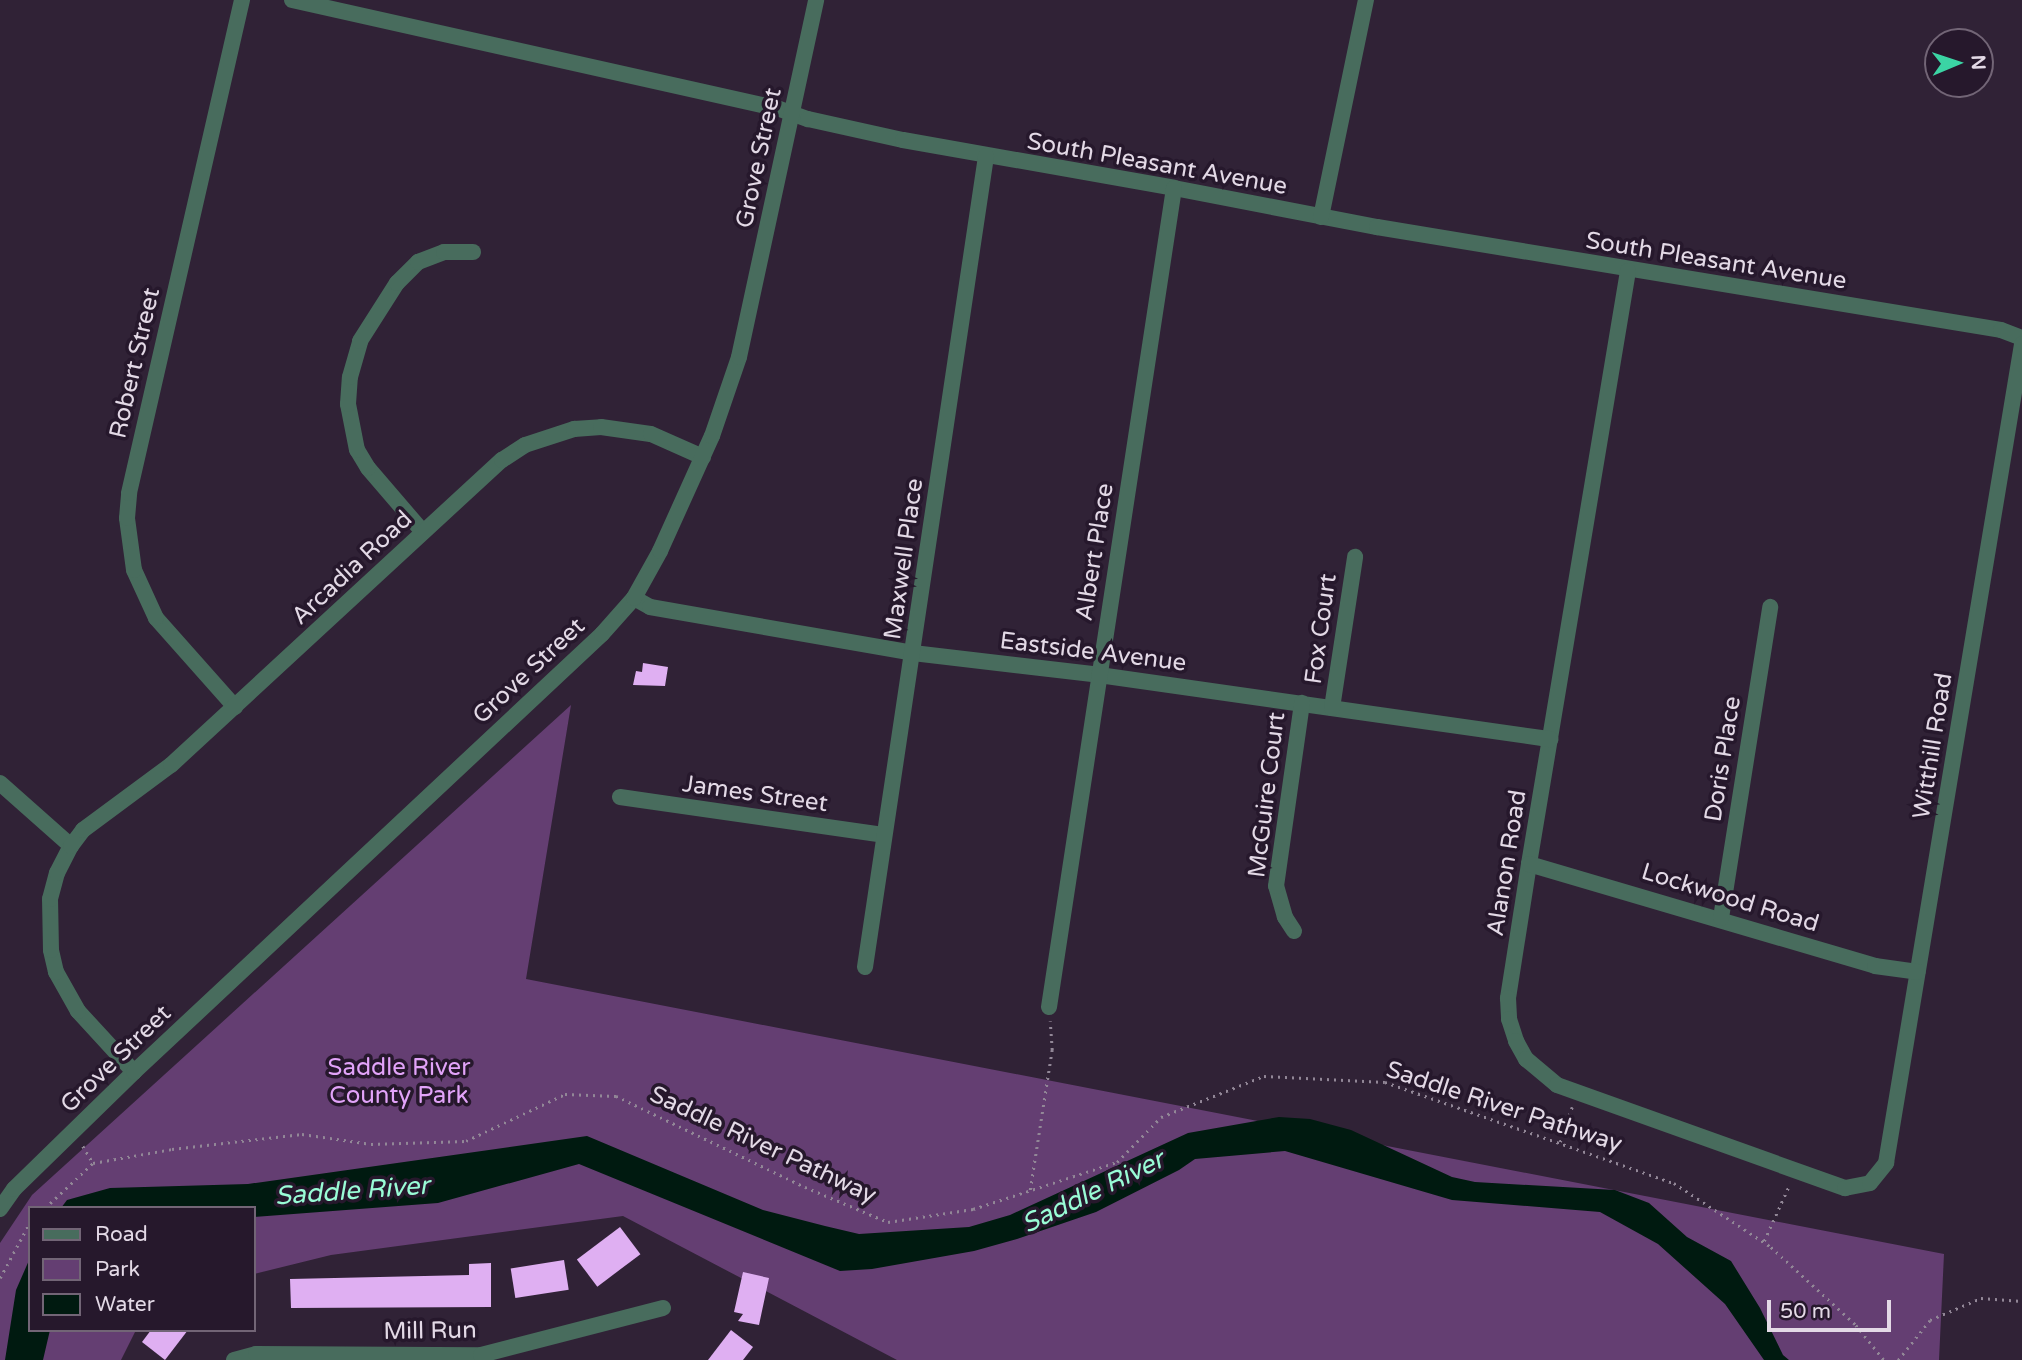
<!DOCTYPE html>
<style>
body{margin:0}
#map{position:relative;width:2022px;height:1360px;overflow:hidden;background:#302236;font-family:"Varela Round",sans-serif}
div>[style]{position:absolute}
.green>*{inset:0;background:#643e72}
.water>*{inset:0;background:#001a10}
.building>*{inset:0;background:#dfaff2;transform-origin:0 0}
.path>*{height:2.5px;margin-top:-1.25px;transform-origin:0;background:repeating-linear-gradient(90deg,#928797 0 2px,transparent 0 7px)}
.street>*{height:16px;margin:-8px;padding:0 8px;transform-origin:8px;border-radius:8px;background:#486c5d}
span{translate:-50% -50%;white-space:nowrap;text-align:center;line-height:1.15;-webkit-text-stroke:7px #26182c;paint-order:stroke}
.street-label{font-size:24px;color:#e3d9e6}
.park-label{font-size:24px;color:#e2a3f9}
.water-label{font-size:26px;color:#99fcd6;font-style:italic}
.legend{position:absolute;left:28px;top:1206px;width:228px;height:126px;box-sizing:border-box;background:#26182c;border:2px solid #726576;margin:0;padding:9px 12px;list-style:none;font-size:21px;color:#e3d9e6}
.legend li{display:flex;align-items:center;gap:14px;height:35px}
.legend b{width:35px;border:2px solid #726576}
.north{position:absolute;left:1924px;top:28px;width:70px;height:70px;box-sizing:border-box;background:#26182c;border:2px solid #726576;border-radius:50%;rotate:88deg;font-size:19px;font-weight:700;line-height:28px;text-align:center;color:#e3d9e6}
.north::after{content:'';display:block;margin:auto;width:24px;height:32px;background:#3bd4a4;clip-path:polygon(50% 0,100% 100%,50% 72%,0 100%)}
.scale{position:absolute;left:1767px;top:1300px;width:124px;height:32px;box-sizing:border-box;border:4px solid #e3d9e6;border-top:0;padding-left:9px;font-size:21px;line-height:24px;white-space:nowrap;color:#e3d9e6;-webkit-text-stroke:5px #26182c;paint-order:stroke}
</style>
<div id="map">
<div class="green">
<div style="clip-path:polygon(571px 705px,526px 979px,1944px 1254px,1939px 1360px,897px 1360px,623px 1216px,331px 1255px,254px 1274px,254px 1208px,30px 1208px,30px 1330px,136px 1330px,121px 1360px,0 1360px,0 1243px,32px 1195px)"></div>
</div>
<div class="water">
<div style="clip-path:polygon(1279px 1117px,1310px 1119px,1351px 1130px,1452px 1177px,1475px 1182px,1615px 1190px,1649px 1203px,1687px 1237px,1731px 1261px,1760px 1308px,1783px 1355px,1789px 1360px,1764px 1360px,1725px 1304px,1658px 1244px,1600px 1212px,1452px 1200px,1285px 1151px,1195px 1159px,1179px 1170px,1096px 1212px,1017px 1239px,974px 1251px,872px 1269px,840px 1271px,579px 1164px,438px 1203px,254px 1217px,254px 1208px,61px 1208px,67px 1200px,110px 1188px,248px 1184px,587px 1136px,763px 1210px,825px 1226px,859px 1234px,969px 1227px,1010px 1215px,1188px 1133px)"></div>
<div style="clip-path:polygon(30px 1258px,30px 1330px,50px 1330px,43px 1360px,5px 1360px,16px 1290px)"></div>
</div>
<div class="building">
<div style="clip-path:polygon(643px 663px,668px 667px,665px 686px,633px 685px,636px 671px,642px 672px)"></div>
<div style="left:620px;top:1227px;width:34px;height:54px;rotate:53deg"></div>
<div style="left:564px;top:1260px;width:30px;height:54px;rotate:81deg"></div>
<div style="clip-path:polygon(491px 1263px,491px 1307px,291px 1308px,290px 1279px,469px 1275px,469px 1264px)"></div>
<div style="clip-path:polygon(743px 1272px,769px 1278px,759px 1325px,738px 1321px,743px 1314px,734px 1312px)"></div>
<div style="clip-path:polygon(151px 1330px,188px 1330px,165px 1360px,142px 1342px)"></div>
<div style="clip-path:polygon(731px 1330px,753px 1347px,743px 1360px,708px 1360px)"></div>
</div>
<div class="path">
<div style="left:1560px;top:1142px;width:37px;rotate:-71deg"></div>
<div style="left:83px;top:1146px;width:17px;rotate:59deg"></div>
<div style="left:1030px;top:1190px;width:142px;rotate:-81.1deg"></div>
<div style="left:1052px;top:1050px;width:29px;rotate:-94deg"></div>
<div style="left:45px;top:1208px;width:66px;rotate:-43.2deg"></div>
<div style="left:93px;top:1163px;width:80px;rotate:-10deg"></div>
<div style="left:172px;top:1149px;width:131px;rotate:-6.6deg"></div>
<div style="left:302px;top:1134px;width:70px;rotate:8.2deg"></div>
<div style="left:371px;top:1144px;width:95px;rotate:-1.8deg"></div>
<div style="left:466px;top:1141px;width:110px;rotate:-25.4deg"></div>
<div style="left:565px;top:1094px;width:51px;rotate:2.2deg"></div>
<div style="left:616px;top:1096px;width:210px;rotate:25.7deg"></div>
<div style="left:805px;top:1187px;width:90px;rotate:22.9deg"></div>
<div style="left:888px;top:1222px;width:86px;rotate:-8.7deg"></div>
<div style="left:973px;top:1209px;width:151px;rotate:-18.1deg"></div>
<div style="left:1117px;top:1162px;width:63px;rotate:-45.6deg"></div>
<div style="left:1161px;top:1117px;width:111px;rotate:-21.7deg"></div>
<div style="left:1264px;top:1076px;width:121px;rotate:2.8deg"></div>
<div style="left:1385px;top:1082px;width:306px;rotate:19.3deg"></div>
<div style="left:1674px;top:1183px;width:116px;rotate:33.4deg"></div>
<div style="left:1771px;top:1247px;width:115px;rotate:42.5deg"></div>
<div style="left:1856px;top:1325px;width:45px;rotate:51.3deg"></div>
<div style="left:1764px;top:1241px;width:60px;rotate:-65.6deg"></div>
<div style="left:0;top:1278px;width:64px;rotate:-61.8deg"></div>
<div style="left:1898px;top:1360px;width:51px;rotate:-51.3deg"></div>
<div style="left:1930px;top:1320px;width:56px;rotate:-23.3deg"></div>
<div style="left:1981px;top:1298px;width:41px;rotate:4.2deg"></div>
</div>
<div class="street">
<div style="left:292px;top:0;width:497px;rotate:12.6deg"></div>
<div style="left:777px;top:108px;width:33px;rotate:20deg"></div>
<div style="left:808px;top:119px;width:97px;rotate:12.5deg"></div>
<div style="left:903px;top:140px;width:275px;rotate:10deg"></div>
<div style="left:1174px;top:188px;width:207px;rotate:10.9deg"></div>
<div style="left:1377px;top:227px;width:632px;rotate:9.37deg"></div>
<div style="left:2001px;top:330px;width:22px;rotate:21deg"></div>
<div style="left:1321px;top:217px;width:222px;rotate:-78.3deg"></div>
<div style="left:1628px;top:271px;width:601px;rotate:99.48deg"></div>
<div style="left:1529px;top:864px;width:136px;rotate:98.9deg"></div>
<div style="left:1508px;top:998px;width:21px;rotate:87deg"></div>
<div style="left:1509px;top:1019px;width:23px;rotate:72deg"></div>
<div style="left:1516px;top:1041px;width:21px;rotate:61deg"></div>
<div style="left:1526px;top:1059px;width:40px;rotate:40deg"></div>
<div style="left:1557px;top:1085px;width:306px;rotate:19.7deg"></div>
<div style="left:1845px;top:1188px;width:25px;rotate:-11deg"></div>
<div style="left:1870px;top:1183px;width:26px;rotate:-51deg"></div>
<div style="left:1886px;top:1163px;width:830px;rotate:-80.57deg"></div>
<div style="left:423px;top:532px;width:84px;rotate:-130.7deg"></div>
<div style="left:368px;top:468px;width:21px;rotate:-121deg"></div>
<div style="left:357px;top:450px;width:47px;rotate:-101.1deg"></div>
<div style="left:348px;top:404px;width:27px;rotate:-86deg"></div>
<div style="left:350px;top:377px;width:37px;rotate:-74deg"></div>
<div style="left:360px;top:341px;width:69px;rotate:-57.5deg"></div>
<div style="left:397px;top:283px;width:30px;rotate:-45deg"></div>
<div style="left:418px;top:262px;width:28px;rotate:-21deg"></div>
<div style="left:444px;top:252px;width:29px"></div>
<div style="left:634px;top:598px;width:18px;rotate:29deg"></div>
<div style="left:650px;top:607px;width:267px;rotate:9.9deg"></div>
<div style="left:913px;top:653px;width:187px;rotate:6.7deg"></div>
<div style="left:1099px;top:675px;width:456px;rotate:8.1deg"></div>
<div style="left:235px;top:707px;width:119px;rotate:-131.6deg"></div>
<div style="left:156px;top:618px;width:53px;rotate:-114.6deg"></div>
<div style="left:134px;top:570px;width:52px;rotate:-97.7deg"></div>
<div style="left:127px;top:518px;width:25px;rotate:-85deg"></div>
<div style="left:129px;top:493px;width:506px;rotate:-77.09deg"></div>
<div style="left:1332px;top:708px;width:153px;rotate:-81.3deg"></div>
<div style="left:0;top:783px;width:95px;rotate:41.6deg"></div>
<div style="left:620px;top:797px;width:266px;rotate:8.2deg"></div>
<div style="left:1529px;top:864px;width:361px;rotate:16.4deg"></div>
<div style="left:1875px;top:966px;width:43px;rotate:7.9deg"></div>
<div style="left:1721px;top:918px;width:315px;rotate:-81deg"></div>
<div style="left:1294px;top:931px;width:17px;rotate:-123deg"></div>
<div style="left:1285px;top:917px;width:32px;rotate:-106deg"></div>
<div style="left:1276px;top:886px;width:185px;rotate:-81.9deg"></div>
<div style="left:865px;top:967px;width:820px;rotate:-81.51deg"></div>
<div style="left:1049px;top:1007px;width:828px;rotate:-81.32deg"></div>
<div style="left:134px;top:1072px;width:83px;rotate:-132.6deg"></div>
<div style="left:78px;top:1011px;width:45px;rotate:-119.4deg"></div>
<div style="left:56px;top:972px;width:23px;rotate:-103deg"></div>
<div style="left:51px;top:950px;width:51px;rotate:-91.1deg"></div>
<div style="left:50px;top:899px;width:27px;rotate:-75deg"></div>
<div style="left:57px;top:873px;width:30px;rotate:-63deg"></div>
<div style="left:71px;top:846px;width:20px;rotate:-53deg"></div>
<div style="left:83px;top:830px;width:109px;rotate:-36.5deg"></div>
<div style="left:171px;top:765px;width:450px;rotate:-42.7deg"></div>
<div style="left:502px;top:460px;width:27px;rotate:-33deg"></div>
<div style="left:525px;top:445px;width:52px;rotate:-18.1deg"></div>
<div style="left:574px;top:429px;width:27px;rotate:-4deg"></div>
<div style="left:601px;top:427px;width:50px;rotate:8deg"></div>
<div style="left:651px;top:434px;width:57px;rotate:23.9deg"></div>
<div style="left:0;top:1209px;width:24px;rotate:-55deg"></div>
<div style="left:14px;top:1189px;width:168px;rotate:-44.3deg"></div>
<div style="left:134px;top:1072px;width:641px;rotate:-43.1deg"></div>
<div style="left:602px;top:634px;width:48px;rotate:-48.4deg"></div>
<div style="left:634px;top:598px;width:54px;rotate:-61deg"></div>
<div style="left:660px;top:551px;width:126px;rotate:-65.7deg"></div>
<div style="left:712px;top:436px;width:83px;rotate:-71.1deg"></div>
<div style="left:739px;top:357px;width:365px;rotate:-77.8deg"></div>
<div style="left:234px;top:1360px;width:23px;rotate:-15deg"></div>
<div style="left:256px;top:1354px;width:225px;rotate:0.3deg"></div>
<div style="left:481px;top:1355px;width:188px;rotate:-14.5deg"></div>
</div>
<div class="street-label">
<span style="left:759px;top:158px;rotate:-78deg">Grove Street</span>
<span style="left:1157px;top:164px;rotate:10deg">South Pleasant Avenue</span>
<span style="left:1716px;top:261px;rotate:9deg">South Pleasant Avenue</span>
<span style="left:135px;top:363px;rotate:-77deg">Robert Street</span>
<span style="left:1095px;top:552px;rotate:-81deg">Albert Place</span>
<span style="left:904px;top:559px;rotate:-82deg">Maxwell Place</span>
<span style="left:352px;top:568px;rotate:-43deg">Arcadia Road</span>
<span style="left:1321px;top:629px;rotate:-82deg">Fox Court</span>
<span style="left:1093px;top:652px;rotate:7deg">Eastside Avenue</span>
<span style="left:529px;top:671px;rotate:-43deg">Grove Street</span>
<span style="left:1933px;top:746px;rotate:-81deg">Witthill Road</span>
<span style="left:1723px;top:759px;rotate:-81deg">Doris Place</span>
<span style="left:755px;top:794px;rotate:8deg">James Street</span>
<span style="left:1267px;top:795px;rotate:-83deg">McGuire Court</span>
<span style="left:1507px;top:863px;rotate:-81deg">Alanon Road</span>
<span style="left:1730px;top:898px;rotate:17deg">Lockwood Road</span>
<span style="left:116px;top:1059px;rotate:-44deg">Grove Street</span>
<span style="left:1504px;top:1107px;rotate:18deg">Saddle River Pathway</span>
<span style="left:763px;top:1145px;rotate:25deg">Saddle River Pathway</span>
<span style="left:430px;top:1331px;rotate:-1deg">Mill Run</span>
</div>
<div class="park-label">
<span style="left:399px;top:1082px">Saddle River<br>County Park</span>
</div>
<div class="water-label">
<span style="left:352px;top:1191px;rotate:-4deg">Saddle River</span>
<span style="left:1093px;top:1192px;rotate:-26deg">Saddle River</span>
</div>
<ul class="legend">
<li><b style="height:9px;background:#486c5d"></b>Road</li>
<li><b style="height:19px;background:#643e72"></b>Park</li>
<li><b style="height:19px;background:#001a10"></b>Water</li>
</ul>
<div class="north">N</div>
<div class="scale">50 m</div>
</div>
